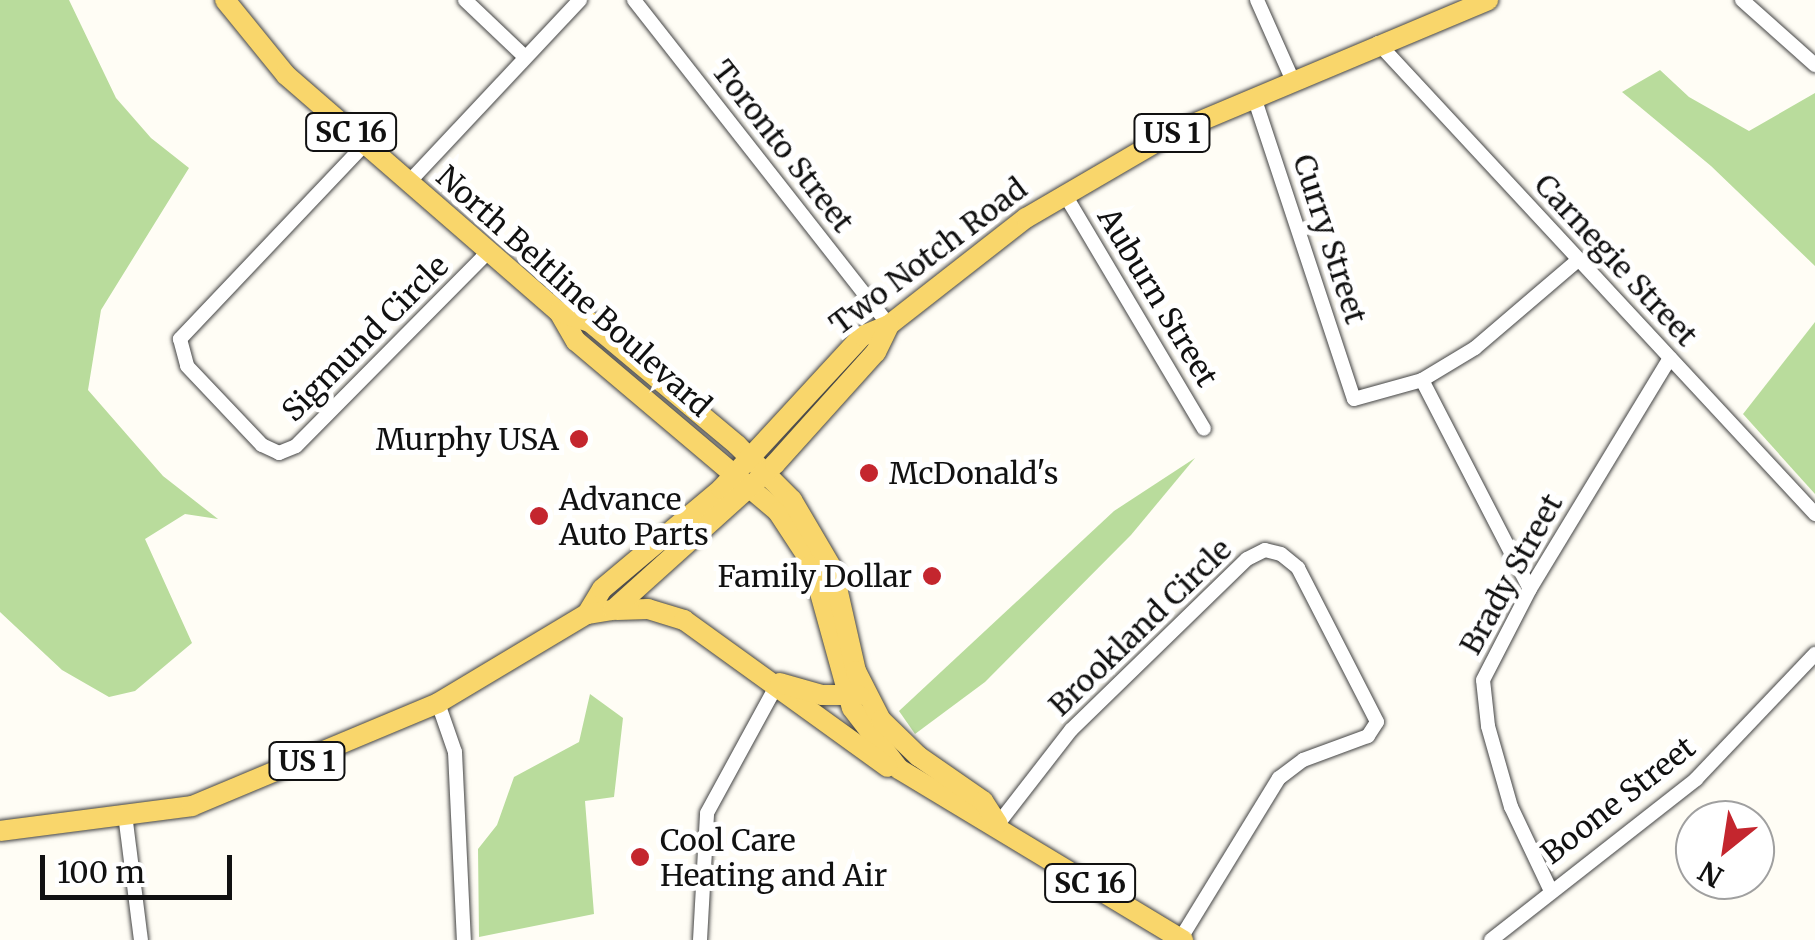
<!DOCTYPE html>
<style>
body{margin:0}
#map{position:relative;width:1815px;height:940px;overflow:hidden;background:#fffdf5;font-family:Merriweather,serif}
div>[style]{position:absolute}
.forest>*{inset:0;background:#b9dc9c}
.roads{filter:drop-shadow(0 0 2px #444) drop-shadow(0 0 2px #444)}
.street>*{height:14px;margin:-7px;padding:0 7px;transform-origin:7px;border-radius:7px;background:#fff}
.primary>*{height:20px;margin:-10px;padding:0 10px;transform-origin:10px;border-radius:10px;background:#f9d66b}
.dots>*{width:28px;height:28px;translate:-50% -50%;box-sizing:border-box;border:5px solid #fff;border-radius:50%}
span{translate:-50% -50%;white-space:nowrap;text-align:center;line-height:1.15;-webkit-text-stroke:10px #fff;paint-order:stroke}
.shield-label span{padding:2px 8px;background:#fff;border:2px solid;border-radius:8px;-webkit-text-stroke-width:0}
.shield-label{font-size:28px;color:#111;font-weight:700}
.street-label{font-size:30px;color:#111}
.poi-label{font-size:30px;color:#111}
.right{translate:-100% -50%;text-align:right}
.left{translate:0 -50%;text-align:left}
.north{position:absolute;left:1675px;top:800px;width:100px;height:100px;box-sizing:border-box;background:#fff;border:2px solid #a0a0a0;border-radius:50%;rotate:210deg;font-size:28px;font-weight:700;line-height:40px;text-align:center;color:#111}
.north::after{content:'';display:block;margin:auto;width:35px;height:45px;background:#c4262e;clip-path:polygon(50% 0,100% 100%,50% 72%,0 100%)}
.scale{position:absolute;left:40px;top:855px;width:192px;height:45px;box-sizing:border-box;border:5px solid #111;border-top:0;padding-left:12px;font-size:30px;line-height:35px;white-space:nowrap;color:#111;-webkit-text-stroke:8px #fff;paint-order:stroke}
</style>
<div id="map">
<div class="forest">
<div style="clip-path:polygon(0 0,69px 0,116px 98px,151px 138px,189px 168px,101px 310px,88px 390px,163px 476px,218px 519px,185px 514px,145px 539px,192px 643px,135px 691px,109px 697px,62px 670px,0 612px)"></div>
<div style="clip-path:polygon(1660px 70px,1689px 97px,1749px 131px,1815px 93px,1815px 266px,1711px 166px,1622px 92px)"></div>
<div style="clip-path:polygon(1815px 322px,1815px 494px,1743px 414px)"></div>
<div style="clip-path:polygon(1195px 458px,1131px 535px,985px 682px,915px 734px,899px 711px,1114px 511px)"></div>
<div style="clip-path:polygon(590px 694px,623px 718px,614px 797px,585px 801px,594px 914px,479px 937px,478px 849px,497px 825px,514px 777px,579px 742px)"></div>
</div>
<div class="roads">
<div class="street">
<div style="left:465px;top:0;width:81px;rotate:43.5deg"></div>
<div style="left:634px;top:0;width:413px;rotate:51.9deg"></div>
<div style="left:1257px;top:0;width:89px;rotate:66deg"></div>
<div style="left:1742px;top:0;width:98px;rotate:41.7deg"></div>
<div style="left:1378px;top:43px;width:643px;rotate:47.14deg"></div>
<div style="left:1254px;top:97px;width:318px;rotate:71.7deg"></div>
<div style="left:1354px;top:399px;width:71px;rotate:-15.6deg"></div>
<div style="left:1422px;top:380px;width:62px;rotate:-31.1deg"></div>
<div style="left:1475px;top:348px;width:134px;rotate:-40.5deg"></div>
<div style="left:365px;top:144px;width:269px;rotate:133.5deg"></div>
<div style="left:180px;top:339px;width:28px;rotate:75deg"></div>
<div style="left:187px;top:366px;width:109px;rotate:46.5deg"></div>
<div style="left:262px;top:445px;width:19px;rotate:25deg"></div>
<div style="left:279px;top:453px;width:18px;rotate:-22deg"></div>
<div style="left:296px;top:446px;width:276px;rotate:-45.3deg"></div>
<div style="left:409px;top:182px;width:250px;rotate:-46.8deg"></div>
<div style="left:1064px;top:193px;width:274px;rotate:59.3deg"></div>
<div style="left:1422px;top:380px;width:235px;rotate:62.7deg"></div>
<div style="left:438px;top:703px;width:52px;rotate:70.9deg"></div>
<div style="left:455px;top:752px;width:188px;rotate:87.3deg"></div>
<div style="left:125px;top:814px;width:127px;rotate:82.8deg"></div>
<div style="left:998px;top:824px;width:119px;rotate:-52.2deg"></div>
<div style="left:1071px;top:730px;width:245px;rotate:-44.2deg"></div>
<div style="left:1247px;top:559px;width:20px;rotate:-27deg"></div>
<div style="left:1265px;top:550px;width:16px;rotate:14deg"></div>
<div style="left:1281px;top:554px;width:22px;rotate:39deg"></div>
<div style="left:1298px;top:568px;width:173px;rotate:62.8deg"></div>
<div style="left:1377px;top:722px;width:17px;rotate:123deg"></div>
<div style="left:1368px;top:736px;width:69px;rotate:159.7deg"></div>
<div style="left:1303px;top:760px;width:30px;rotate:143deg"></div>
<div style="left:1279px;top:778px;width:188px;rotate:121.5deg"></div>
<div style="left:1550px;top:889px;width:91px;rotate:-115.4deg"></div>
<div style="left:1511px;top:807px;width:84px;rotate:-105.9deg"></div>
<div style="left:1488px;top:726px;width:46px;rotate:-96.2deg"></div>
<div style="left:1483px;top:680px;width:102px;rotate:-62.7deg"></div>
<div style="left:1530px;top:589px;width:270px;rotate:-58.8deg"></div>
<div style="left:700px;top:940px;width:127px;rotate:-86.8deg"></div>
<div style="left:707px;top:813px;width:148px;rotate:-61.4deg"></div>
<div style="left:1491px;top:940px;width:261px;rotate:-38.1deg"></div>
<div style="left:1696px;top:779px;width:173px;rotate:-46.4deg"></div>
</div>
<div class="primary">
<div style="left:225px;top:0;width:97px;rotate:50.9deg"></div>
<div style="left:286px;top:75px;width:362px;rotate:41deg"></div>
<div style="left:559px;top:312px;width:34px;rotate:60deg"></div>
<div style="left:576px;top:341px;width:265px;rotate:40.2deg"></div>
<div style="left:778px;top:512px;width:62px;rotate:56.8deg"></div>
<div style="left:812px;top:564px;width:149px;rotate:74.5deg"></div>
<div style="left:852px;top:708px;width:77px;rotate:52.4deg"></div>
<div style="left:899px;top:769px;width:332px;rotate:31.1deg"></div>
<div style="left:559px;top:312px;width:33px;rotate:18deg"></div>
<div style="left:590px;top:322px;width:192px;rotate:39.9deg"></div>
<div style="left:737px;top:445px;width:78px;rotate:45deg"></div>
<div style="left:792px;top:500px;width:81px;rotate:59.6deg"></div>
<div style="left:833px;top:570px;width:104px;rotate:77.2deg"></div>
<div style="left:856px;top:671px;width:55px;rotate:63deg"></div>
<div style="left:881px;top:720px;width:52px;rotate:44.2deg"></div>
<div style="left:918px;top:756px;width:79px;rotate:34.7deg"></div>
<div style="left:983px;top:801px;width:27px;rotate:57deg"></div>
<div style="left:617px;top:610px;width:31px;rotate:-2deg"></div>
<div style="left:648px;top:609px;width:38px;rotate:17deg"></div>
<div style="left:684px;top:620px;width:251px;rotate:35.8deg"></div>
<div style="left:587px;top:614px;width:29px;rotate:-59deg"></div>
<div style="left:602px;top:589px;width:155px;rotate:-40deg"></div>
<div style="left:721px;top:489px;width:208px;rotate:-47.3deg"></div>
<div style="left:862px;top:336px;width:29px;rotate:-22deg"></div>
<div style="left:889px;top:325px;width:174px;rotate:-38deg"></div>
<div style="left:1026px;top:218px;width:169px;rotate:-30.2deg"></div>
<div style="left:1172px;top:133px;width:343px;rotate:-22.8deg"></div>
<div style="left:780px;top:683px;width:44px;rotate:15.9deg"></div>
<div style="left:822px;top:695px;width:37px"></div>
<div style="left:0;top:831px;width:194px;rotate:-7.4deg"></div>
<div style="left:192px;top:806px;width:267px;rotate:-22.7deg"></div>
<div style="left:438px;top:703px;width:174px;rotate:-30.9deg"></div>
<div style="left:587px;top:614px;width:26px;rotate:-9deg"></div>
<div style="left:613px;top:610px;width:218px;rotate:-42deg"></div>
<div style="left:775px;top:464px;width:151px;rotate:-48deg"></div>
<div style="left:876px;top:352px;width:30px;rotate:-64deg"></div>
</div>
</div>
<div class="dots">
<div style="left:579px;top:439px;background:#c4262e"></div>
<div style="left:869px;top:473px;background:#c4262e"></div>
<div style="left:539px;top:516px;background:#c4262e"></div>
<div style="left:932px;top:576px;background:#c4262e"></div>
<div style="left:640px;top:857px;background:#c4262e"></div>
</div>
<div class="shield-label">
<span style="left:351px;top:132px">SC 16</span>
<span style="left:1172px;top:133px">US 1</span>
<span style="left:307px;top:761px">US 1</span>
<span style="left:1090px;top:883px">SC 16</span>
</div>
<div class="street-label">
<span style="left:783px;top:146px;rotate:52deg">Toronto Street</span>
<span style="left:1330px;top:239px;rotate:72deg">Curry Street</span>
<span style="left:928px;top:256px;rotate:-37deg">Two Notch Road</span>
<span style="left:1616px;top:260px;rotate:47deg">Carnegie Street</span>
<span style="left:574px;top:291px;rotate:42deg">North Beltline Boulevard</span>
<span style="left:1158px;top:297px;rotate:59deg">Auburn Street</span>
<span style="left:365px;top:338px;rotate:-45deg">Sigmund Circle</span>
<span style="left:1511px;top:574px;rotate:-61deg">Brady Street</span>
<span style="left:1140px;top:627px;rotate:-44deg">Brookland Circle</span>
<span style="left:1618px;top:800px;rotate:-38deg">Boone Street</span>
</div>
<div class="poi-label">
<span class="right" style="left:559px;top:439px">Murphy USA</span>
<span class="left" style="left:889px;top:473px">McDonald's</span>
<span class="left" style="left:559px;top:516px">Advance<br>Auto Parts</span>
<span class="right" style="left:912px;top:576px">Family Dollar</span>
<span class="left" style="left:660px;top:857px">Cool Care<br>Heating and Air</span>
</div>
<div class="north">N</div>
<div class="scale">100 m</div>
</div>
